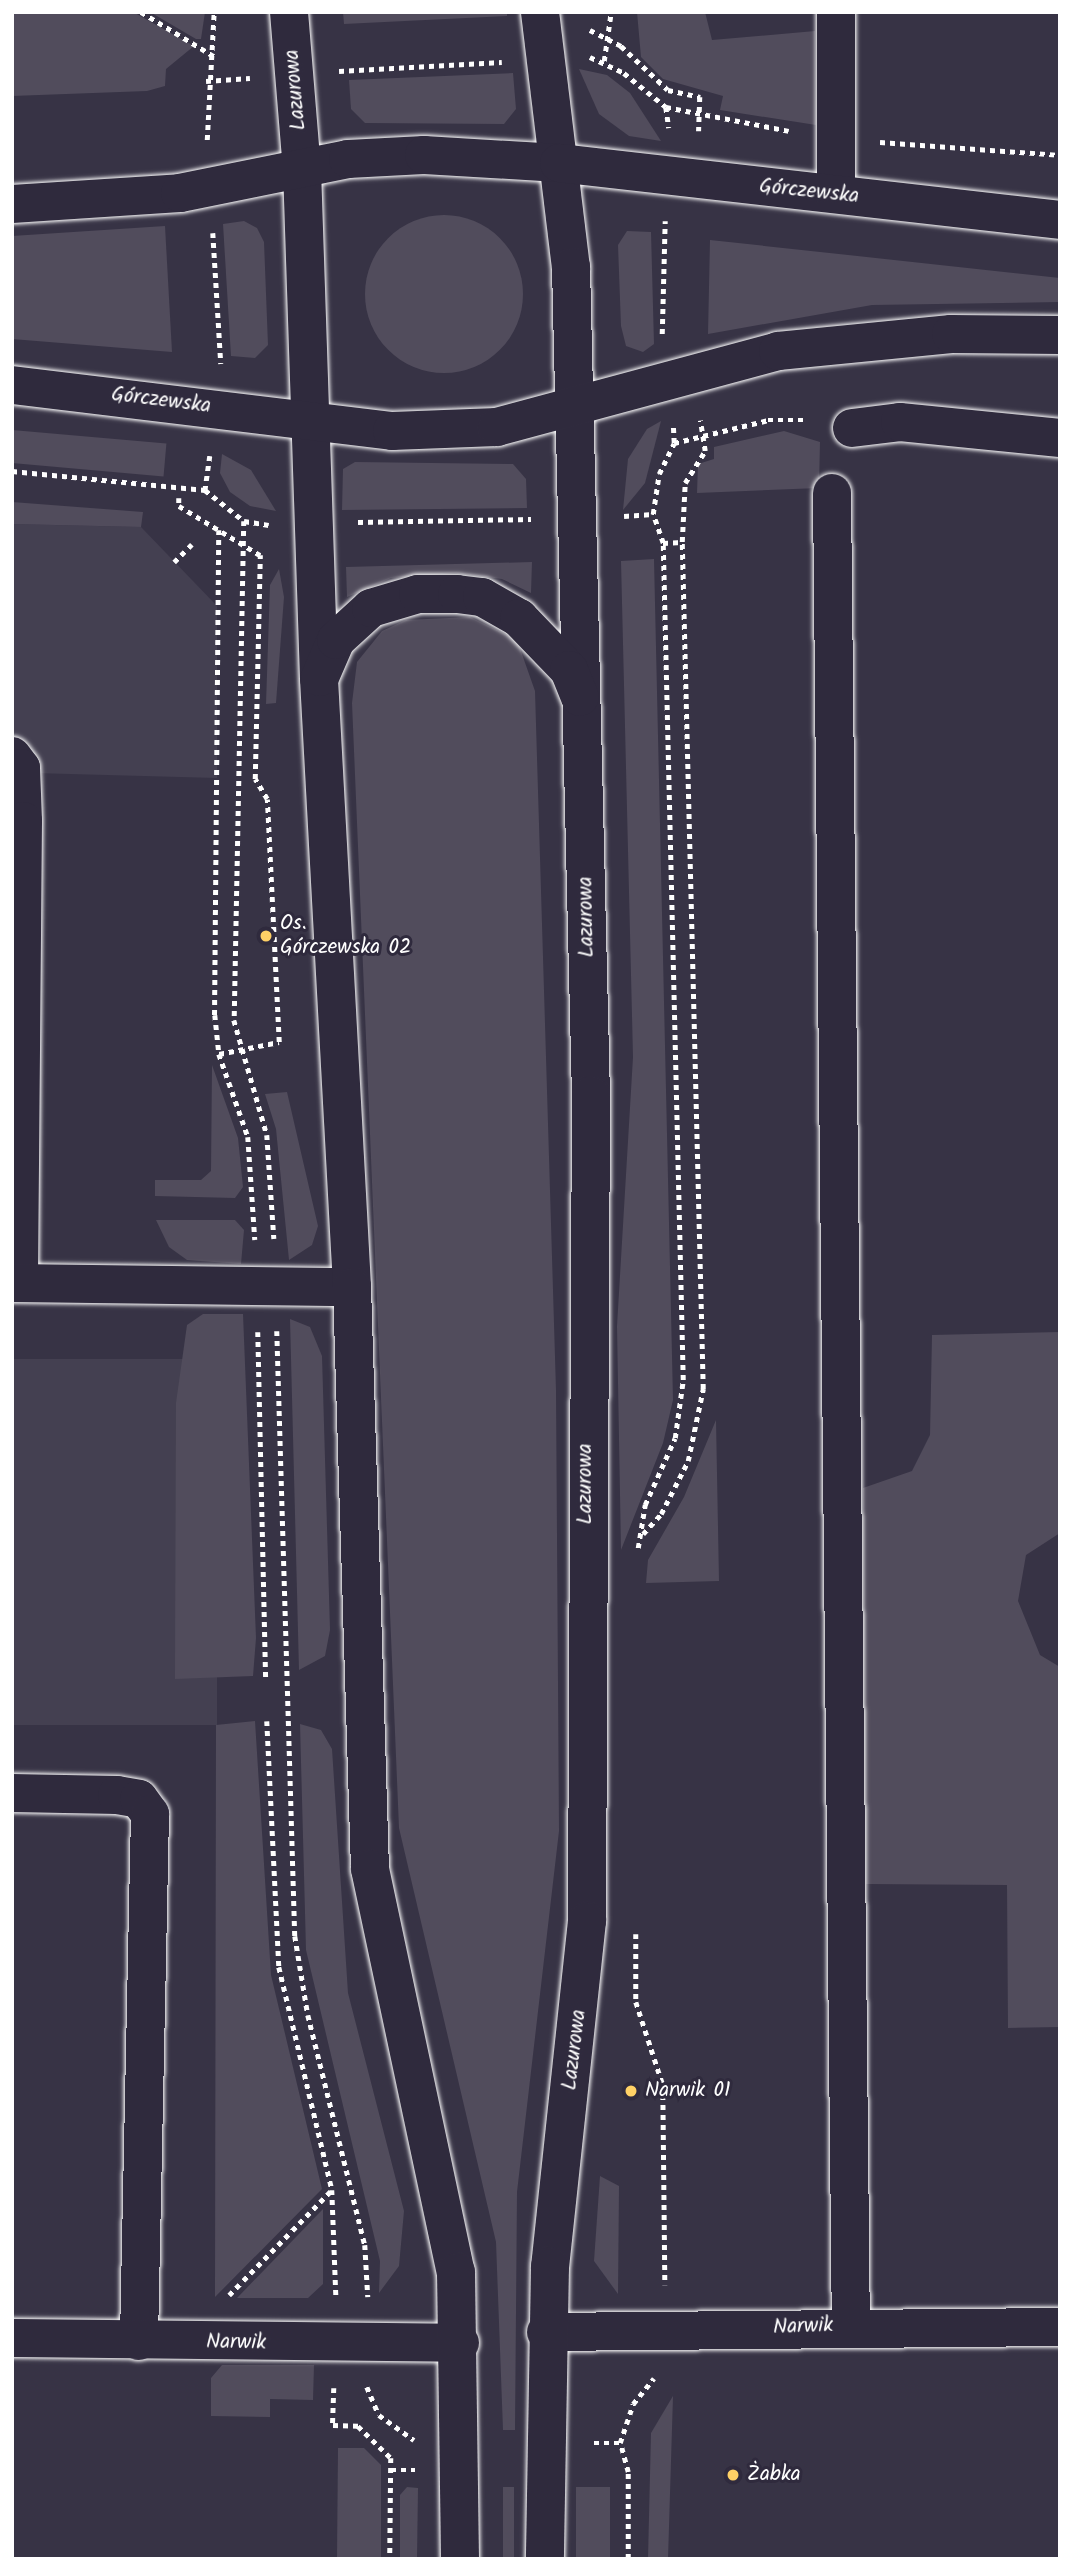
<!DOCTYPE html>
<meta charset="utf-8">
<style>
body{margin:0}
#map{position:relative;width:1072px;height:2571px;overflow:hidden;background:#373345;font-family:Kalam,sans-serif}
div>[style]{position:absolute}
.built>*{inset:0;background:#444051;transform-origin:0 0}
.green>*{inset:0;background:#514c5c;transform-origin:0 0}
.round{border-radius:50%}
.path>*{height:4.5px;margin-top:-2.25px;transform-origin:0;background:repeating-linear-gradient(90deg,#fff 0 5px,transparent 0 10px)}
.roads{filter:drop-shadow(0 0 2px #fff) drop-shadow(0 0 2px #fff)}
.minor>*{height:38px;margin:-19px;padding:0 19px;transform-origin:19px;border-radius:19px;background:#2f2a3d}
.major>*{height:38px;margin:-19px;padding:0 19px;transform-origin:19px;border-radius:19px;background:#2f2a3d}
.dots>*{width:19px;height:19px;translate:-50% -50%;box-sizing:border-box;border:4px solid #2f2a3d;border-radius:50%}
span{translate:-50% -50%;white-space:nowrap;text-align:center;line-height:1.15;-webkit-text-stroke:6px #2f2a3d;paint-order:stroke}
.street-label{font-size:21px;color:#fff}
.poi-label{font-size:21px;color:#fff}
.left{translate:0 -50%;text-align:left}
.frame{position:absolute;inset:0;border:14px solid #fff;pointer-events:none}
</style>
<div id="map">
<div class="built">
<div style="clip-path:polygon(12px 524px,141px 527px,217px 606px,217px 778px,33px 773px,12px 741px)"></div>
<div style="left:217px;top:1359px;width:366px;height:205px;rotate:90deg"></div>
</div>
<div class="green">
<div style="clip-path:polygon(12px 12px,133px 12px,194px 46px,166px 69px,165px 86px,147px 91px,12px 96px)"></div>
<div style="clip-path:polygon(150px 12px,205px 12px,201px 39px,196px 39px)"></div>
<div style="clip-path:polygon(343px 12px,507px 12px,507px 16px,344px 24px)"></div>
<div style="clip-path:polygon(637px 12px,705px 12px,712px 40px,815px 31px,816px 125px,720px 110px,723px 96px,663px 79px,641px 57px)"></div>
<div style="clip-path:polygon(579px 69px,607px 75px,630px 93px,661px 141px,629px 136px,599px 114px)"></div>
<div style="clip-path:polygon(513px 73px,516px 109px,504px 124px,365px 123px,351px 109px,349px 80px)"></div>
<div class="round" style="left:365px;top:215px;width:158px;height:158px"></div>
<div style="clip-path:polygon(244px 221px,257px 228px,264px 242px,268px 345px,255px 358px,231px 356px,223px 224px)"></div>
<div style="clip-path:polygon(165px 226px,172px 352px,12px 339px,12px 236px)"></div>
<div style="clip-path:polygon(627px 231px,651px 232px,654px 344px,643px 352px,626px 346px,621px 326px,618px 245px)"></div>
<div style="clip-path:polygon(710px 240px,1060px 278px,1060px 302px,872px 305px,708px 334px)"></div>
<div style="clip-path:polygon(661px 421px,645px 483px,623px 510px,628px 459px,647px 429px)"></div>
<div style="left:12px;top:430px;width:155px;height:33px;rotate:5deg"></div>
<div style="clip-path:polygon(784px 431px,820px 442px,819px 488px,697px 493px,698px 464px,714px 459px,714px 447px)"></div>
<div style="clip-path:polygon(222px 454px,251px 470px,276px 511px,250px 506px,230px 492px,220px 473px)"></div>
<div style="clip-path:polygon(355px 462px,513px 464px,526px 479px,527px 508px,342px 510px,343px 469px)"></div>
<div style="clip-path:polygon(12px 502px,143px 512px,141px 527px,12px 524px)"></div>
<div style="clip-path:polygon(654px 559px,673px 1400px,663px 1443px,621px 1550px,617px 1326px,633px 1057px,621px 561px)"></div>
<div style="clip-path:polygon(532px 562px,531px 593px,502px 579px,455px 573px,391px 578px,347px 597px,346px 567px)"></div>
<div style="clip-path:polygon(279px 569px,284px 597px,276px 703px,266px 704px,270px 585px)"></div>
<div style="clip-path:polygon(470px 617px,517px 640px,535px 691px,556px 1390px,559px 1831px,517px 2192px,515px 2430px,503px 2430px,496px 2242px,399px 1828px,352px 703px,357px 662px,382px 631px,406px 620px)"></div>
<div style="clip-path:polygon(212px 1065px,238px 1138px,243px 1187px,235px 1198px,155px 1196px,155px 1180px,201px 1180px,211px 1171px)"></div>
<div style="clip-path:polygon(287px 1092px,318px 1226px,312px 1245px,289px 1260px,276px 1129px,265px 1094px)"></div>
<div style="clip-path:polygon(156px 1220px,235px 1220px,244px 1230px,241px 1264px,187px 1260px,169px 1247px)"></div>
<div style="clip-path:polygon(203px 1314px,243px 1314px,256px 1638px,253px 1676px,175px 1679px,176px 1403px,187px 1325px)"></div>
<div style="clip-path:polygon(290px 1319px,310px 1327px,322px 1356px,330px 1630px,325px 1656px,299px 1670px)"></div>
<div style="clip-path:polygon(1060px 1332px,1060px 1533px,1026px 1555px,1018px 1601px,1040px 1655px,1060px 1667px,1060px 2027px,1008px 2028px,1007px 1885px,866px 1884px,863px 1488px,912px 1471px,930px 1435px,932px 1335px)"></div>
<div style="clip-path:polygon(716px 1420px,719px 1581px,646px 1583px,648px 1560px,684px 1497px)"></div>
<div style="clip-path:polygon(255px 1721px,271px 1975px,322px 2189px,215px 2297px,216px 1725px)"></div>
<div style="clip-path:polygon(300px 1724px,321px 1730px,332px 1749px,348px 1993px,404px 2211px,399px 2266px,379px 2293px,380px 2261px,306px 1950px)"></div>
<div style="clip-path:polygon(600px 2176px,619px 2186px,618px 2294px,594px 2261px)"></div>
<div style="clip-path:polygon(323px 2209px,323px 2284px,308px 2298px,237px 2298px)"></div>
<div style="clip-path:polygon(222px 2365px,314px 2365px,313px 2400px,270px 2399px,270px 2417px,211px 2416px,211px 2378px)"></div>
<div style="clip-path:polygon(673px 2396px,668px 2559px,648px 2559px,651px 2433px)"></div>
<div style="clip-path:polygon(338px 2448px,364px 2448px,381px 2465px,381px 2559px,337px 2559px)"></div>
<div style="clip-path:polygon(407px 2487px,418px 2488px,417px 2559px,400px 2559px,400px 2495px)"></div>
<div style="left:503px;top:2487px;width:11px;height:72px"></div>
<div style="left:576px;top:2487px;width:34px;height:72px"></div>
</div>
<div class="path">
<div style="left:141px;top:12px;width:89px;rotate:31.2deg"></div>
<div style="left:590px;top:30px;width:35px;rotate:27deg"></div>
<div style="left:621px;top:46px;width:64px;rotate:43.1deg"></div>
<div style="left:668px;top:90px;width:33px;rotate:12deg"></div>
<div style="left:700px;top:97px;width:34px;rotate:92deg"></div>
<div style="left:590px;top:57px;width:38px;rotate:25deg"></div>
<div style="left:624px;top:73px;width:54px;rotate:39deg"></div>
<div style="left:666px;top:107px;width:21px;rotate:82deg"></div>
<div style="left:604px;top:61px;width:49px;rotate:-81.9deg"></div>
<div style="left:339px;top:71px;width:163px;rotate:-3.2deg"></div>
<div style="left:206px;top:81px;width:44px;rotate:-3.9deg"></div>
<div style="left:666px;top:107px;width:125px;rotate:11deg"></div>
<div style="left:207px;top:140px;width:128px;rotate:-86.9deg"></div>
<div style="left:880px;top:142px;width:180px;rotate:4.1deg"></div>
<div style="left:213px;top:233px;width:131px;rotate:86.5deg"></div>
<div style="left:662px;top:334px;width:113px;rotate:-88.5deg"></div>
<div style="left:674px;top:443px;width:97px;rotate:-13.7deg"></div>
<div style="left:768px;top:420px;width:38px"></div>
<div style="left:210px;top:456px;width:34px;rotate:98deg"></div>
<div style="left:205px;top:490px;width:50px;rotate:38.5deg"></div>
<div style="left:244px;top:521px;width:25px;rotate:9deg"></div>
<div style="left:12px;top:471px;width:194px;rotate:5.6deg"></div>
<div style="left:179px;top:498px;width:8px;rotate:90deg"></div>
<div style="left:179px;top:506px;width:95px;rotate:31.2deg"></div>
<div style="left:624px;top:516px;width:29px;rotate:-4deg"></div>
<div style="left:244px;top:521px;width:499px;rotate:91.1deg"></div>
<div style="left:234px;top:1020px;width:120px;rotate:74deg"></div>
<div style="left:267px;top:1135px;width:104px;rotate:86.1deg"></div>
<div style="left:358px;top:522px;width:173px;rotate:-1deg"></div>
<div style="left:219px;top:530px;width:485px;rotate:90.5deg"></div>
<div style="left:215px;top:1015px;width:39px;rotate:84deg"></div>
<div style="left:219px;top:1054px;width:88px;rotate:70.7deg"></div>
<div style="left:248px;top:1137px;width:103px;rotate:86.1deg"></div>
<div style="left:663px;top:543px;width:19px;rotate:-3deg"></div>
<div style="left:682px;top:542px;width:59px;rotate:-87.1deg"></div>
<div style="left:685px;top:483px;width:38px;rotate:-58deg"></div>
<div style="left:705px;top:451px;width:31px;rotate:-99deg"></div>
<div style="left:174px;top:562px;width:25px;rotate:-45deg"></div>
<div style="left:219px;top:1054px;width:61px;rotate:-11.3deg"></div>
<div style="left:279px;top:1042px;width:243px;rotate:-92.8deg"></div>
<div style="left:267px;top:799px;width:23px;rotate:-121deg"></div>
<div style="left:255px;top:779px;width:224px;rotate:-88.7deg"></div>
<div style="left:277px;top:1331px;width:605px;rotate:88.3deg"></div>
<div style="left:295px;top:1936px;width:80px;rotate:80.7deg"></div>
<div style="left:308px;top:2015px;width:237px;rotate:76.1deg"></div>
<div style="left:365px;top:2245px;width:52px;rotate:86.7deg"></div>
<div style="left:258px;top:1332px;width:345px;rotate:88.7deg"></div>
<div style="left:643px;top:1534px;width:27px;rotate:-48deg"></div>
<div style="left:661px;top:1514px;width:59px;rotate:-63deg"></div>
<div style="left:688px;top:1461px;width:74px;rotate:-78.2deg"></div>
<div style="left:703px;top:1389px;width:847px;rotate:-91.42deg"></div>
<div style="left:638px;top:1548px;width:44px;rotate:-80.8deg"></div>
<div style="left:645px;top:1505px;width:73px;rotate:-65.9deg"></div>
<div style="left:675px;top:1438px;width:59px;rotate:-82.1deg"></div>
<div style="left:683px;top:1380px;width:837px;rotate:-91.37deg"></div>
<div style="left:663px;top:543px;width:31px;rotate:-109deg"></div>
<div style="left:653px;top:514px;width:40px;rotate:-81.5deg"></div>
<div style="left:659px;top:474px;width:34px;rotate:-64deg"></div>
<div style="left:674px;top:443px;width:17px;rotate:-93deg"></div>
<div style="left:267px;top:1721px;width:246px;rotate:87.2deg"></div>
<div style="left:279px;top:1967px;width:229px;rotate:76.6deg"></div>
<div style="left:332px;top:2190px;width:106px;rotate:87.8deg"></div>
<div style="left:636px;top:1934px;width:68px;rotate:90deg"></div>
<div style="left:636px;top:2002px;width:87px;rotate:72deg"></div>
<div style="left:663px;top:2085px;width:200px;rotate:89.4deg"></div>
<div style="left:229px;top:2295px;width:146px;rotate:-45.6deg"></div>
<div style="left:367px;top:2387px;width:30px;rotate:67deg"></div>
<div style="left:379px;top:2415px;width:43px;rotate:35.5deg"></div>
<div style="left:334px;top:2388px;width:37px;rotate:92deg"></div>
<div style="left:333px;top:2425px;width:25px;rotate:2deg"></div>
<div style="left:358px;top:2426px;width:46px;rotate:44.1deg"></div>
<div style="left:391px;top:2458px;width:101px;rotate:90.6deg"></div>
<div style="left:594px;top:2443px;width:26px"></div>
<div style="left:391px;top:2470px;width:24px"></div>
<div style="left:628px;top:2559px;width:87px;rotate:-90deg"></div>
<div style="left:628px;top:2472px;width:30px;rotate:-105deg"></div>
<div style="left:620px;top:2443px;width:41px;rotate:-71.6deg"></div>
<div style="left:633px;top:2404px;width:33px;rotate:-51deg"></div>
</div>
<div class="roads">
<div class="minor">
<div style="left:836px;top:194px;width:182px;rotate:-90deg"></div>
<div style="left:852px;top:428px;width:48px;rotate:-7.1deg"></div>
<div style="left:900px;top:422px;width:161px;rotate:5.7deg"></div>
<div style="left:832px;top:493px;width:1832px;rotate:89.41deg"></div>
<div style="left:12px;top:756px;width:15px;rotate:53deg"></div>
<div style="left:21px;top:768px;width:53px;rotate:87.8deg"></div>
<div style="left:23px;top:821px;width:462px;rotate:90.5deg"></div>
<div style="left:12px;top:1283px;width:340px;rotate:0.7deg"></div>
<div style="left:12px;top:1793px;width:105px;rotate:1.1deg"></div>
<div style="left:117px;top:1795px;width:22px;rotate:10deg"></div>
<div style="left:139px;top:1799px;width:19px;rotate:54deg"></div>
<div style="left:150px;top:1814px;width:527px;rotate:91.2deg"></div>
<div style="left:546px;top:2332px;width:514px;rotate:-0.56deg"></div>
<div style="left:12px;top:2338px;width:448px;rotate:0.6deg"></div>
</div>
<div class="major">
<div style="left:289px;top:12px;width:158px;rotate:85.3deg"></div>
<div style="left:302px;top:169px;width:510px;rotate:88.09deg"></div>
<div style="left:319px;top:679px;width:609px;rotate:86.89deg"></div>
<div style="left:352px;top:1287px;width:582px;rotate:88.23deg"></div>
<div style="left:370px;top:1869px;width:412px;rotate:78deg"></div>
<div style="left:456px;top:2272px;width:287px;rotate:89.2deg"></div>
<div style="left:540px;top:12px;width:257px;rotate:83.1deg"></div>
<div style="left:571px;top:267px;width:828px;rotate:88.62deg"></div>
<div style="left:591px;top:1095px;width:826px;rotate:90.28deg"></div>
<div style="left:587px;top:1921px;width:347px;rotate:96.1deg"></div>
<div style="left:550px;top:2266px;width:293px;rotate:91deg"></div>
<div style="left:12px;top:204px;width:168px;rotate:-3.7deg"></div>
<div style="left:180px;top:193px;width:171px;rotate:-11.4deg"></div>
<div style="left:348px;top:159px;width:76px;rotate:-3deg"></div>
<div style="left:424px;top:155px;width:135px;rotate:3.4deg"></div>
<div style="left:559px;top:163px;width:504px;rotate:6.49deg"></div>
<div style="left:12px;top:385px;width:383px;rotate:6.9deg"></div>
<div style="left:392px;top:431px;width:105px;rotate:-2.2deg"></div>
<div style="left:497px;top:427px;width:291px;rotate:-15.1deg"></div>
<div style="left:778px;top:351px;width:174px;rotate:-5.6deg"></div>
<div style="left:951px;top:334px;width:109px;rotate:0.5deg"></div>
<div style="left:320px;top:677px;width:40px;rotate:-66.6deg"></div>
<div style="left:336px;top:640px;width:47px;rotate:-42.4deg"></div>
<div style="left:371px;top:608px;width:49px;rotate:-16.6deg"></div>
<div style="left:418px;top:594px;width:39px"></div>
<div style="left:457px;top:594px;width:25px;rotate:7deg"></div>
<div style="left:482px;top:597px;width:43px;rotate:29.6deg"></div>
<div style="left:519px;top:618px;width:72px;rotate:46.1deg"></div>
<div style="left:569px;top:670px;width:29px;rotate:68deg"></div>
</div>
</div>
<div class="dots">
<div style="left:266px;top:936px;background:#ffd166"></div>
<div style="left:631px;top:2091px;background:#ffd166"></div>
<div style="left:733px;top:2475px;background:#ffd166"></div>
</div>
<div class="street-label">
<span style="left:296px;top:90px;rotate:-95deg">Lazurowa</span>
<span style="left:809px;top:192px;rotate:6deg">Górczewska</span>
<span style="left:161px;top:401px;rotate:7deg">Górczewska</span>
<span style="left:587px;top:917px;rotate:-91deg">Lazurowa</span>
<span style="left:586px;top:1484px;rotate:-90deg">Lazurowa</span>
<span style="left:575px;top:2050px;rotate:-83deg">Lazurowa</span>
<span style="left:803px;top:2327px;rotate:-2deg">Narwik</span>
<span style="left:236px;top:2343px;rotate:1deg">Narwik</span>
</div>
<div class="poi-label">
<span class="left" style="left:280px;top:936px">Os.<br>Górczewska 02</span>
<span class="left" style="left:645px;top:2091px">Narwik 01</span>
<span class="left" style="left:747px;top:2475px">Żabka</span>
</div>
<div class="frame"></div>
</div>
